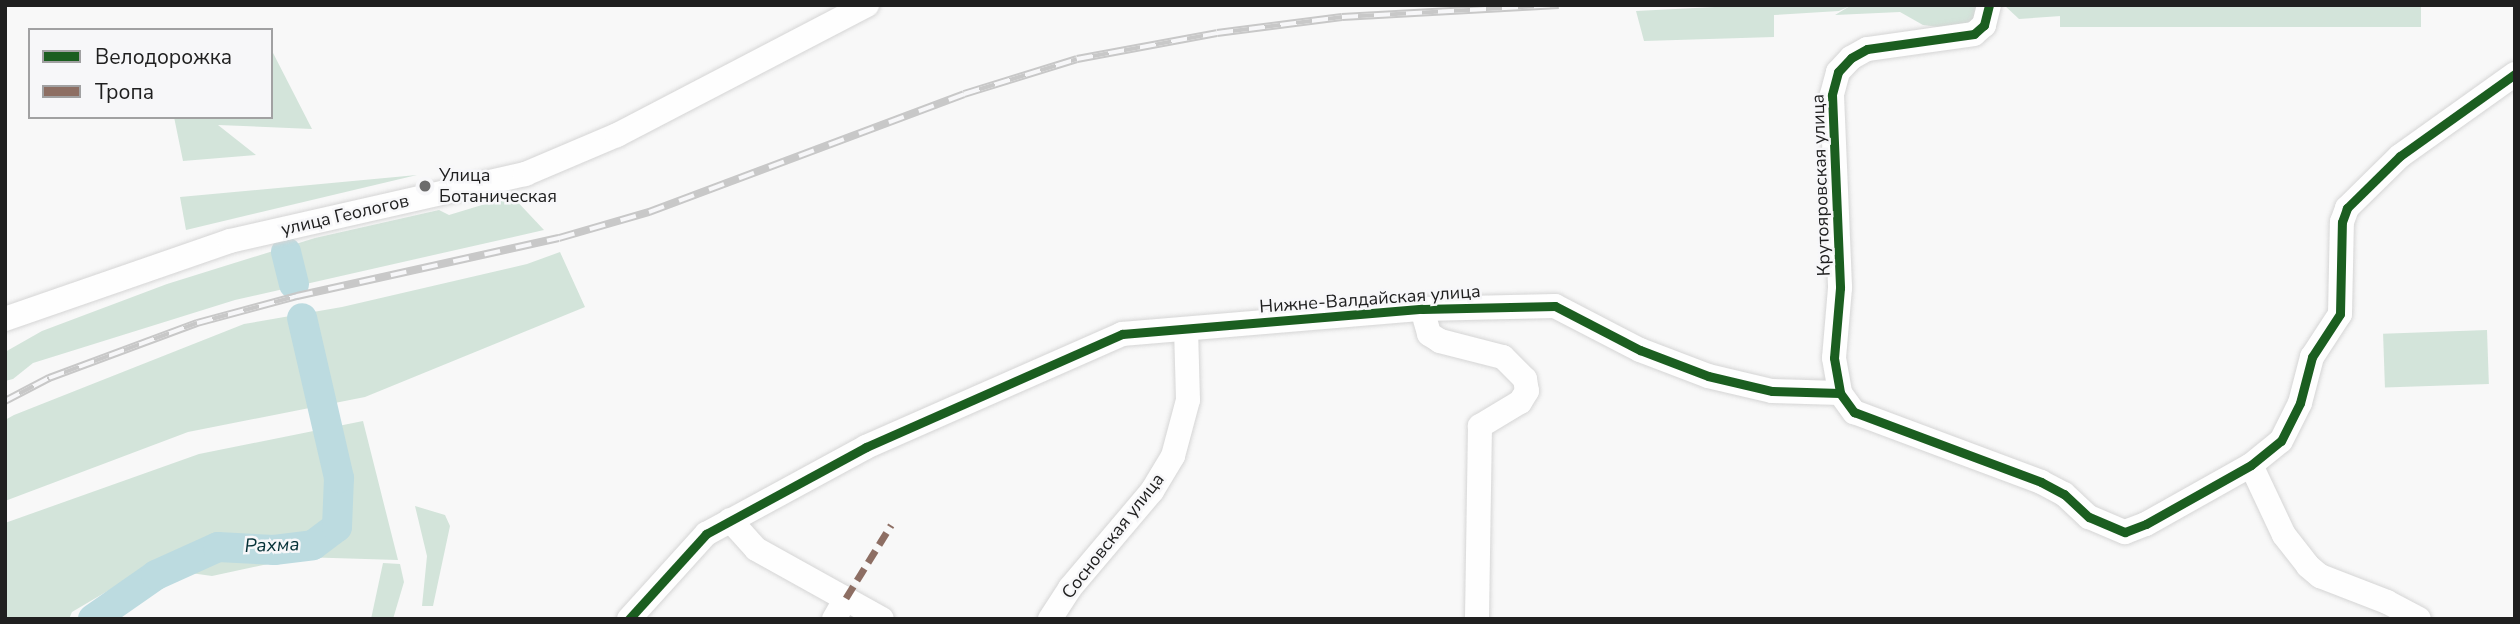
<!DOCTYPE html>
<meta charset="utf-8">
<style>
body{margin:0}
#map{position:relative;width:2520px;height:624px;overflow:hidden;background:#f8f8f8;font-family:"Nunito Sans",sans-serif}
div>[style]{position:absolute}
.green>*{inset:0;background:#d3e4da;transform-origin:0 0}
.river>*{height:30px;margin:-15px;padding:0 15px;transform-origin:15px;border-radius:15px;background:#bcdbe0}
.roads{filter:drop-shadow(0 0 2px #d5d5d5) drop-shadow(0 0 2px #d5d5d5)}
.minor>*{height:24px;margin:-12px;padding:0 12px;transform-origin:12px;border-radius:12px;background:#fefefe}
.rail>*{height:8px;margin-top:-4px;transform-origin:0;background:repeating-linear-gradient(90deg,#f7f7f9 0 16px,#c8c8c8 0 32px);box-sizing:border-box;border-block:2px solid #c8c8c8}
.quiet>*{height:7px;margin-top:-3.5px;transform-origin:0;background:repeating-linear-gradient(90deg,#8d6e63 0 14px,transparent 0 21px)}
.cycleway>*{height:9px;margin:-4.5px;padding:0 4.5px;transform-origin:4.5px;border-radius:4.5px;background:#1b5e20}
.dots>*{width:19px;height:19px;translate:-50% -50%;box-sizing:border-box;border:4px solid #f7f7f9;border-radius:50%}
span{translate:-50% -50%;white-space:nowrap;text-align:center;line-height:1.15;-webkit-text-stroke:5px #f7f7f9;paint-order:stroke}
.poi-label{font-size:18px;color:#202020}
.left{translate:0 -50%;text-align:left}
.street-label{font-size:18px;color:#202020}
.water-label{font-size:19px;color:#043036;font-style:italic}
.frame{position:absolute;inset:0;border:7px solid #202020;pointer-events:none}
.legend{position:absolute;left:28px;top:28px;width:245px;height:91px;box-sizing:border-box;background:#f7f7f9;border:2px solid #a1a1a2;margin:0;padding:9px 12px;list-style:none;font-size:21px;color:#202020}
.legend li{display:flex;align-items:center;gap:14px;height:35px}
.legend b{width:35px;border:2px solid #a1a1a2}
</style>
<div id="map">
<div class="green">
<div style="clip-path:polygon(1754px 5px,1851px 5px,1852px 6px,1984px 5px,1974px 25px,1955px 29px,1923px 25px,1900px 12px,1835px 15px,1850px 6px,1839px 11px,1774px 15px,1774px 37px,1644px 41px,1636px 11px)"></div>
<div style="clip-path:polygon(2004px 5px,2059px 5px,2062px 12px,2061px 16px,2019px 19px)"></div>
<div style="left:2060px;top:5px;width:361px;height:22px"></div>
<div style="clip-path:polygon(271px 49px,312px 129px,218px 125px,256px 155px,183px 161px,174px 117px,271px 117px)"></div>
<div style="clip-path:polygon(417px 175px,186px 230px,180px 197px)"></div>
<div style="clip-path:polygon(512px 196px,544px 230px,235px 300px,33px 363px,13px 379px,5px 381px,5px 352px,42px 331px,167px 284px,315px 238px,439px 210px,449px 215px)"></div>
<div style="clip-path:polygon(560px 252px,585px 307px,365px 397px,188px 432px,5px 501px,5px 420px,14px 415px,244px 324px,342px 307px,527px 264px)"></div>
<div style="left:2487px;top:330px;width:54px;height:104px;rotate:88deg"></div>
<div style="clip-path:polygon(363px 421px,398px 560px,300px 557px,212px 576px,148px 567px,72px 612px,69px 619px,5px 619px,5px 523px,199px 454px)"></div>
<div style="clip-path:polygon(415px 506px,445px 515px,450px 526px,433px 606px,422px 606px,427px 556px)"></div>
<div style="clip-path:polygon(383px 563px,400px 564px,404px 582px,393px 619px,371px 619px)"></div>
</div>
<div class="river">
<div style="left:286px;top:252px;width:33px;rotate:76deg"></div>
<div style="left:93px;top:619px;width:77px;rotate:-34.9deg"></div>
<div style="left:156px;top:575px;width:68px;rotate:-24.3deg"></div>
<div style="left:218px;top:547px;width:56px;rotate:3.1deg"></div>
<div style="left:274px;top:550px;width:39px;rotate:-7deg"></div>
<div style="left:313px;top:545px;width:30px;rotate:-37deg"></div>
<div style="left:337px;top:527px;width:49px;rotate:-87.7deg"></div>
<div style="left:339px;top:478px;width:164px;rotate:-103deg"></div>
</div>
<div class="roads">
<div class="minor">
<div style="left:1989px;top:5px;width:21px;rotate:104deg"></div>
<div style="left:1984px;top:25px;width:13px;rotate:138deg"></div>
<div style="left:1974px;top:34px;width:108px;rotate:172deg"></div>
<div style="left:1867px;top:49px;width:18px;rotate:151deg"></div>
<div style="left:1851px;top:58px;width:19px;rotate:133deg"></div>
<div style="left:1838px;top:72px;width:24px;rotate:105deg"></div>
<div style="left:1832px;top:95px;width:193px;rotate:87.6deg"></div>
<div style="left:1840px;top:288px;width:70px;rotate:94.9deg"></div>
<div style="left:1834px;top:358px;width:36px;rotate:80deg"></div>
<div style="left:1840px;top:393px;width:24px;rotate:54deg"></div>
<div style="left:1854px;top:412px;width:200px;rotate:20.5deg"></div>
<div style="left:2041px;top:482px;width:26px;rotate:28deg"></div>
<div style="left:2064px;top:494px;width:34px;rotate:43deg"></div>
<div style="left:2089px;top:517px;width:39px;rotate:23deg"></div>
<div style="left:2125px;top:532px;width:22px;rotate:-21deg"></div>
<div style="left:2146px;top:524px;width:120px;rotate:-29.3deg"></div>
<div style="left:2251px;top:465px;width:38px;rotate:-39deg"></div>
<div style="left:2281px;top:441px;width:42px;rotate:-63.4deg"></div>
<div style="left:2300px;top:403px;width:48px;rotate:-75.4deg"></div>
<div style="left:2312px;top:357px;width:51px;rotate:-56.9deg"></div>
<div style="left:2340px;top:314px;width:92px;rotate:-88.8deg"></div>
<div style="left:2342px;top:222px;width:15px;rotate:-70deg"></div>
<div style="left:2347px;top:208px;width:74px;rotate:-44.5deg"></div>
<div style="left:2400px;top:156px;width:141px;rotate:-35.5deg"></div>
<div style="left:1422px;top:309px;width:26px;rotate:74deg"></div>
<div style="left:1429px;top:334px;width:13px;rotate:32deg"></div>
<div style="left:1440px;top:341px;width:65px;rotate:14.3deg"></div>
<div style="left:1503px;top:357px;width:31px;rotate:45deg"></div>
<div style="left:1525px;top:379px;width:12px;rotate:81deg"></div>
<div style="left:1527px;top:391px;width:13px;rotate:122deg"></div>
<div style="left:1520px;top:402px;width:47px;rotate:149deg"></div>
<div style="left:1480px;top:426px;width:193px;rotate:90.9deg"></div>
<div style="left:5px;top:319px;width:238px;rotate:-19.1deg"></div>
<div style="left:230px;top:241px;width:303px;rotate:-12.8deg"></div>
<div style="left:525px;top:174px;width:100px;rotate:-23deg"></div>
<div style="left:617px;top:135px;width:282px;rotate:-27.5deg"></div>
<div style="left:2251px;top:465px;width:77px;rotate:64.8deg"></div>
<div style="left:2284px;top:535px;width:39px;rotate:52deg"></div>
<div style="left:2308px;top:566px;width:16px;rotate:40deg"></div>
<div style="left:2320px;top:576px;width:72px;rotate:21.2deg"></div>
<div style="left:2387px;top:602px;width:36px;rotate:28deg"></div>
<div style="left:730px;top:520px;width:39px;rotate:48deg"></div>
<div style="left:756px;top:549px;width:144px;rotate:29.1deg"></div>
<div style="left:629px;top:619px;width:115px;rotate:-47.8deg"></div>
<div style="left:706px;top:534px;width:182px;rotate:-28.5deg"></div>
<div style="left:866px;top:447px;width:280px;rotate:-23.8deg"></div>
<div style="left:1122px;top:334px;width:301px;rotate:-4.8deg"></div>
<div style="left:1422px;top:309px;width:133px;rotate:-1.3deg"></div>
<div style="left:1555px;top:306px;width:96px;rotate:27.4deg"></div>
<div style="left:1640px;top:350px;width:73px;rotate:20.9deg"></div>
<div style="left:1708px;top:376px;width:66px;rotate:13.2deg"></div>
<div style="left:1772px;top:391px;width:68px;rotate:1.7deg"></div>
<div style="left:834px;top:619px;width:24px;rotate:-60deg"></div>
<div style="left:1050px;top:619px;width:37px;rotate:-57deg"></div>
<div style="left:1070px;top:588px;width:127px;rotate:-49.8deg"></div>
<div style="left:1152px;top:491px;width:41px;rotate:-59deg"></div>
<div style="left:1173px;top:456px;width:58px;rotate:-75deg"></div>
<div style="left:1188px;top:400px;width:71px;rotate:-91.6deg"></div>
</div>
</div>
<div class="rail">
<div style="left:5px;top:401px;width:50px;rotate:-27.6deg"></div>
<div style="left:49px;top:378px;width:158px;rotate:-20.4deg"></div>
<div style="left:197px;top:323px;width:104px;rotate:-15.1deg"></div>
<div style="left:297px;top:296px;width:268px;rotate:-12.5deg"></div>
<div style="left:559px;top:238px;width:94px;rotate:-16.1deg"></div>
<div style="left:649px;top:212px;width:336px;rotate:-20.5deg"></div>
<div style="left:964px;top:94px;width:118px;rotate:-17.2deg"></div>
<div style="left:1077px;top:59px;width:142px;rotate:-10.5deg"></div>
<div style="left:1217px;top:33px;width:126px;rotate:-7.3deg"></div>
<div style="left:1342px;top:17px;width:217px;rotate:-3.2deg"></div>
</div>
<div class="quiet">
<div style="left:846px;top:598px;width:86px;rotate:-58.3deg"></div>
</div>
<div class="cycleway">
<div style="left:1989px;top:5px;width:21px;rotate:104deg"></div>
<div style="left:1984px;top:25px;width:13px;rotate:138deg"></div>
<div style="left:1974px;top:34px;width:108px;rotate:172deg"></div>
<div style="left:1867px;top:49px;width:18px;rotate:151deg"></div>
<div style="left:1851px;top:58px;width:19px;rotate:133deg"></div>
<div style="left:1838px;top:72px;width:24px;rotate:105deg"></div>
<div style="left:1832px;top:95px;width:193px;rotate:87.6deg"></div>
<div style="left:1840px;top:288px;width:70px;rotate:94.9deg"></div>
<div style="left:1834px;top:358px;width:36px;rotate:80deg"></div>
<div style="left:1840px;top:393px;width:24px;rotate:54deg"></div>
<div style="left:1854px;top:412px;width:200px;rotate:20.5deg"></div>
<div style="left:2041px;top:482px;width:26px;rotate:28deg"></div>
<div style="left:2064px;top:494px;width:34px;rotate:43deg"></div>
<div style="left:2089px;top:517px;width:39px;rotate:23deg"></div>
<div style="left:2125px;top:532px;width:22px;rotate:-21deg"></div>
<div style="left:2146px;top:524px;width:120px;rotate:-29.3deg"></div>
<div style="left:2251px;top:465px;width:38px;rotate:-39deg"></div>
<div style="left:2281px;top:441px;width:42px;rotate:-63.4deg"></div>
<div style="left:2300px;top:403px;width:48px;rotate:-75.4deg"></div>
<div style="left:2312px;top:357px;width:51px;rotate:-56.9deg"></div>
<div style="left:2340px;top:314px;width:92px;rotate:-88.8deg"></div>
<div style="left:2342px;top:222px;width:15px;rotate:-70deg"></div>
<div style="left:2347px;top:208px;width:74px;rotate:-44.5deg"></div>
<div style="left:2400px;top:156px;width:141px;rotate:-35.5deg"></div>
<div style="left:629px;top:619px;width:115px;rotate:-47.8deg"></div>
<div style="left:706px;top:534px;width:182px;rotate:-28.5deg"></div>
<div style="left:866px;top:447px;width:280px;rotate:-23.8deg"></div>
<div style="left:1122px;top:334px;width:301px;rotate:-4.8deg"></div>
<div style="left:1422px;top:309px;width:133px;rotate:-1.3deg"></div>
<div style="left:1555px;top:306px;width:96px;rotate:27.4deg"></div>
<div style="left:1640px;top:350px;width:73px;rotate:20.9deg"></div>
<div style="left:1708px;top:376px;width:66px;rotate:13.2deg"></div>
<div style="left:1772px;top:391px;width:68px;rotate:1.7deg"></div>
</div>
<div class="dots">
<div style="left:425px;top:186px;background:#6c6c6c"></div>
</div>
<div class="poi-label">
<span class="left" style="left:439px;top:186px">Улица<br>Ботаническая</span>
</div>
<div class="street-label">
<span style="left:1821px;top:185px;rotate:-92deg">Крутояровская улица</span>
<span style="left:345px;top:215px;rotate:-13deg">улица Геологов</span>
<span style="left:1370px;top:299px;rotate:-4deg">Нижне-Валдайская улица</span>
<span style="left:1113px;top:536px;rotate:-52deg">Сосновская улица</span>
</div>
<div class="water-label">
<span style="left:272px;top:546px;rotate:-2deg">Рахма</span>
</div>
<div class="frame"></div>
<ul class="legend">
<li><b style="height:9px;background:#1b5e20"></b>Велодорожка</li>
<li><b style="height:9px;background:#8d6e63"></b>Тропа</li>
</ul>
</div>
